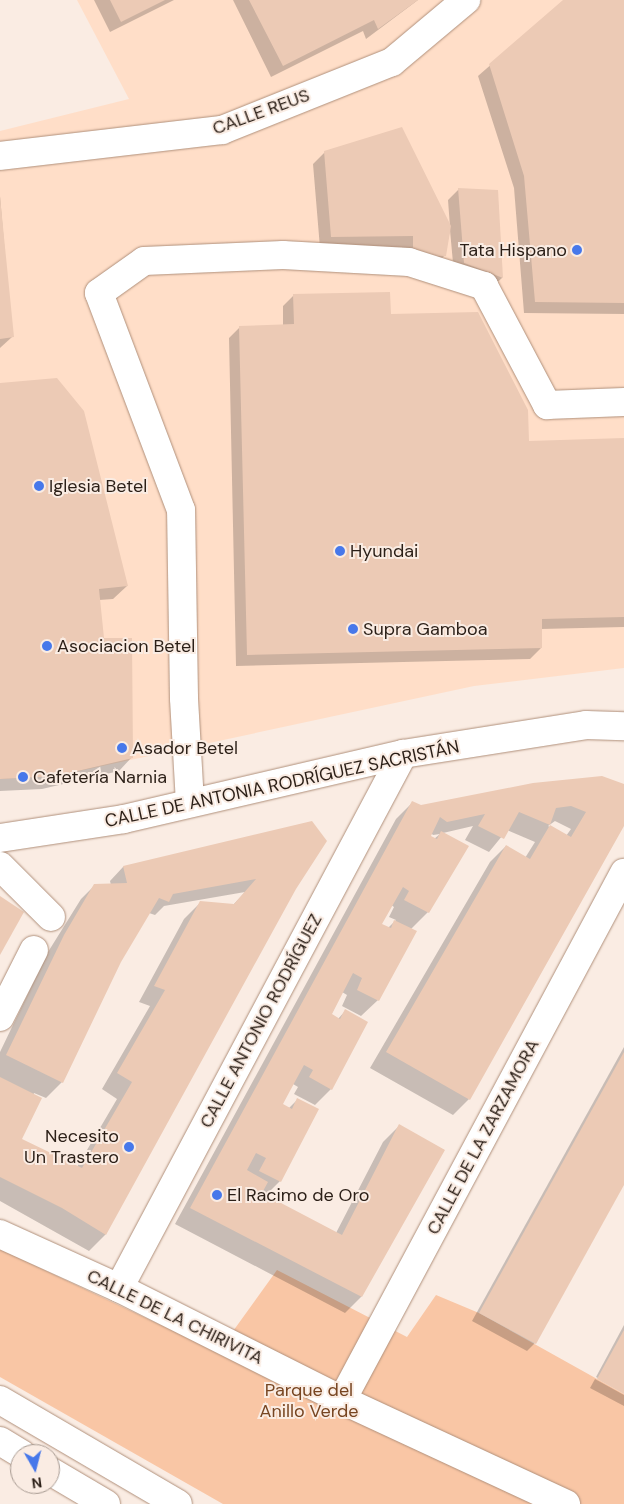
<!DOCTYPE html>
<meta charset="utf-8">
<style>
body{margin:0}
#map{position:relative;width:624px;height:1504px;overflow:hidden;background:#faece3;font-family:"DM Sans",sans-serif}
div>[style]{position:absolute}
.built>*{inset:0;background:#ffdec8}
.green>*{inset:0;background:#f9c6a5}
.shadow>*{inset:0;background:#0003}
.building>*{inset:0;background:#eccab5}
.roads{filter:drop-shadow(0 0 1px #b0907b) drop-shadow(0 0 1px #b0907b)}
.minor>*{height:28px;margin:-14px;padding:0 14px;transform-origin:14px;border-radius:14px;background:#fff}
.major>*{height:28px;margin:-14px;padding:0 14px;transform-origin:14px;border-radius:14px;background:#fff}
.dots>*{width:14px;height:14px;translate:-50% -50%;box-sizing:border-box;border:2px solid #faece3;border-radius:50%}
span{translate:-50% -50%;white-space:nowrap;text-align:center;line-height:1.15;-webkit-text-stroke:4px #faece3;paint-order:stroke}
.street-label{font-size:18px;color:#2b1f17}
.poi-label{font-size:18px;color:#2b1f17}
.right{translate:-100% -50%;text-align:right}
.left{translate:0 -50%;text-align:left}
.park-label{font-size:18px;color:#774521}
.north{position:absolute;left:10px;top:1444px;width:50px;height:50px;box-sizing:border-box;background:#faece3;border:1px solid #a79a91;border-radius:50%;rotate:172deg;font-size:14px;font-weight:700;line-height:20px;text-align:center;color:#2b1f17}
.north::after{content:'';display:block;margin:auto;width:18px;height:22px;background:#4778ea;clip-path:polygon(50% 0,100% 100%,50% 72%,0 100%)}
</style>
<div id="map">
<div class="built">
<div style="clip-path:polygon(77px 0,624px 0,624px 668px,474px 686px,56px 776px,0 779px,0 131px,129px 99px)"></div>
</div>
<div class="green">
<div style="clip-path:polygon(0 1249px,218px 1352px,277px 1270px,407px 1337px,436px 1295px,479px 1313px,624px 1394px,624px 1504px,223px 1504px,0 1377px)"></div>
</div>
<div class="shadow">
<div style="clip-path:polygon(94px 0,174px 0,110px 32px)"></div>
<div style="clip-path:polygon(233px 0,418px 0,366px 39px,363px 31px,271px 77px)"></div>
<div style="clip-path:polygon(565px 0,624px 0,624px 314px,524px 313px,514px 188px,478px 76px)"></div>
<div style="clip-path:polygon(325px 152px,450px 227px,448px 200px,459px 189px,497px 191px,502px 278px,491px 288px,454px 274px,450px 230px,445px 255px,434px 266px,402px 268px,402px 247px,320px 248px,313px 164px)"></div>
<div style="clip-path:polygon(0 196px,12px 337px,0 348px)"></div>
<div style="clip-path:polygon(294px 295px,389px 315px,528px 442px,624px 440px,624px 627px,541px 629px,541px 648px,530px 659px,236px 666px,229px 338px,240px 327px,283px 326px,283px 306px)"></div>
<div style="clip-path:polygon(0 384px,127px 586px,113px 599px,99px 600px,102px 639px,132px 757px,119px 771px,42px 789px,0 791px)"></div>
<div style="clip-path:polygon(evenodd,624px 786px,624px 822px,469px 1099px,453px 1115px,370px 1068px,490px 862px,506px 846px,525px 858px,535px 842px,507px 830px,489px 852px,465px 840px,473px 826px,443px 833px,428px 912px,411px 929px,378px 1000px,361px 1016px,342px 1006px,347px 995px,342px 992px,331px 1015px,338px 1019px,346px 1010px,331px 1089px,315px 1105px,294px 1094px,298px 1087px,293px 1084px,281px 1104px,289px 1108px,298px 1099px,280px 1181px,265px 1196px,336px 1233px,383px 1142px,399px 1126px,444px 1150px,361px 1297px,345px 1313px,175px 1224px,396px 819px,412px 803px,420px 808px,624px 786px,555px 821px,571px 829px,566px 836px,548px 826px,555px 821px,624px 786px,431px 833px,433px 835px,440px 834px,434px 839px,429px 836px,431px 833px,624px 786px,391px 905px,394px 907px,389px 917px,396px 920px,388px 928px,380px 924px,391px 905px)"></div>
<div style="clip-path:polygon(evenodd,311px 822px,294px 890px,105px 1235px,89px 1251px,0 1201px,0 1052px,48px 952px,81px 899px,95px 885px,111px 885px,110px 881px,123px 867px,311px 822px,245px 892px,233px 905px,200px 903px,184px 919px,139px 1002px,150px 1006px,102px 1089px,117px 1099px,77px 1167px,20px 1139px,34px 1093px,46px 1098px,62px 1082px,120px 962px,149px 913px,155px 915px,164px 906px,245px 892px)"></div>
<div style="clip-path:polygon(624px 1047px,624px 1183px,535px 1343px,527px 1351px,472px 1321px)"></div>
<div style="clip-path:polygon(624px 1325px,624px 1392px,596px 1377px)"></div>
<div style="clip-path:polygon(595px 1379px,624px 1395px,624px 1406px,590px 1388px)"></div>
</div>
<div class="building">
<div style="clip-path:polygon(110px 0,165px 0,121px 22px)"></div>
<div style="clip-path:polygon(249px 0,418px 0,378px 29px,374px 20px,283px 66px)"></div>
<div style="clip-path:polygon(563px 0,624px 0,624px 303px,535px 302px,524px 176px,489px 64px)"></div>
<div style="clip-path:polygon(402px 127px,451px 226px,446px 256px,413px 257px,413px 236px,331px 237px,324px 151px)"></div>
<div style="clip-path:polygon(458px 188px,498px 190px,503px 278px,464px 263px)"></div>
<div style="clip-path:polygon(0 197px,14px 337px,0 339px)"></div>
<div style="clip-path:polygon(390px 292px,391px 314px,478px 312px,528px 410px,529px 441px,624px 438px,624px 617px,542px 619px,542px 648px,247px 655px,239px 326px,294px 324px,293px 294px)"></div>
<div style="clip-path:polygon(57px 378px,84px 411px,128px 586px,99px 589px,104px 638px,132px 638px,133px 758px,56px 776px,0 779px,0 383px)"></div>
<div style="clip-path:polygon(602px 776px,624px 784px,624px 826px,470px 1100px,386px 1052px,506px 845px,530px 859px,550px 825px,571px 837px,586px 812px,571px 806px,556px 808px,550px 825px,519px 812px,504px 839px,478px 826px,485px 814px,447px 822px,440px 817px,431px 836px,437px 839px,441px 831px,469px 846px,429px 913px,404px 900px,409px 891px,403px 887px,382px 924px,391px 928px,394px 920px,417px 931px,379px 1001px,357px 990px,362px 978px,353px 973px,332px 1014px,340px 1019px,345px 1009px,368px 1022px,332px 1090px,309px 1077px,313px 1070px,304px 1065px,291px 1089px,283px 1104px,292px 1109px,297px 1098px,319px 1109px,281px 1182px,259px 1171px,266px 1158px,256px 1153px,247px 1170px,268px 1182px,262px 1193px,342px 1235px,399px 1124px,445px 1150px,362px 1297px,190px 1208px,412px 801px,421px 805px,533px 783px)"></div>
<div style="clip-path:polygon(312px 821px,327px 841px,296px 889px,106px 1235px,62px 1208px,0 1177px,0 1077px,42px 1098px,22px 1139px,82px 1168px,132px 1082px,117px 1073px,165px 990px,154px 986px,200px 901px,234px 904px,256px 879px,173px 894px,169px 902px,159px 898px,121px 962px,63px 1083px,6px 1055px,64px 935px,94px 884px,127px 883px,123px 866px)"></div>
<div style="clip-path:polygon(0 896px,24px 912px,0 955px)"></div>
<div style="clip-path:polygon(624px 1052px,624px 1185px,536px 1344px,479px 1313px)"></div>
<div style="clip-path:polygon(624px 1330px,624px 1394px,597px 1379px)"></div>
</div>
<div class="roads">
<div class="minor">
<div style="left:0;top:156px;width:224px;rotate:-6.7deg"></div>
<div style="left:222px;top:130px;width:183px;rotate:-21.8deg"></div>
<div style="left:392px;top:62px;width:97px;rotate:-40deg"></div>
<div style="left:190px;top:803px;width:105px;rotate:-93.3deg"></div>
<div style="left:184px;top:698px;width:188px;rotate:-90.9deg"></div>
<div style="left:181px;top:510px;width:232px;rotate:-110.7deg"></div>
<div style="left:99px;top:293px;width:55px;rotate:-35.4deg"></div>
<div style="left:144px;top:261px;width:139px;rotate:-2.5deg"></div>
<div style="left:283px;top:255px;width:126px;rotate:3.2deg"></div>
<div style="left:409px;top:262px;width:79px;rotate:17.7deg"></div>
<div style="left:484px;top:286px;width:135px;rotate:62.1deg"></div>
<div style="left:547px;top:405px;width:77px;rotate:-2.2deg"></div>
<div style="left:0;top:838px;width:125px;rotate:-8.7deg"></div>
<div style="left:124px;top:819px;width:286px;rotate:-13.1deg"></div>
<div style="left:403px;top:754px;width:185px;rotate:-9deg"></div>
<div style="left:586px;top:725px;width:38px;rotate:2deg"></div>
<div style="left:0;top:866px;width:72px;rotate:45deg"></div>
<div style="left:0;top:1017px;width:75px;rotate:-63.1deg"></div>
<div style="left:0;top:1234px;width:131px;rotate:24.4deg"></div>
<div style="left:119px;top:1288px;width:250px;rotate:26.7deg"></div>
<div style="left:342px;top:1400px;width:247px;rotate:24.9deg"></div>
<div style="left:119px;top:1288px;width:605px;rotate:-61.99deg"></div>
<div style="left:342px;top:1400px;width:598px;rotate:-61.85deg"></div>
</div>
<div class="major">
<div style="left:0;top:1400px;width:206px;rotate:30.3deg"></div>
<div style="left:0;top:1441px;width:26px;rotate:31deg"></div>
<div style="left:50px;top:1471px;width:65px;rotate:30.5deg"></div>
</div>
</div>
<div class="dots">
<div style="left:577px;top:250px;background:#4778ea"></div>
<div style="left:39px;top:486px;background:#4778ea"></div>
<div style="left:340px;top:551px;background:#4778ea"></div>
<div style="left:353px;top:629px;background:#4778ea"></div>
<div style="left:47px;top:646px;background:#4778ea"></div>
<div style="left:122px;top:748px;background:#4778ea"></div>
<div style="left:23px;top:777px;background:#4778ea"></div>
<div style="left:129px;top:1147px;background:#4778ea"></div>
<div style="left:217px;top:1195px;background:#4778ea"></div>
</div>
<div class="street-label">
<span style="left:261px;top:112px;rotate:-20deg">CALLE REUS</span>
<span style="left:282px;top:784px;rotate:-12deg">CALLE DE ANTONIA RODRÍGUEZ SACRISTÁN</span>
<span style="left:261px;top:1021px;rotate:-62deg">CALLE ANTONIO RODRÍGUEZ</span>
<span style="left:483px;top:1137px;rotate:-62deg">CALLE DE LA ZARZAMORA</span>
<span style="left:175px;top:1317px;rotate:26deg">CALLE DE LA CHIRIVITA</span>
</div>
<div class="poi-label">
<span class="right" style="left:567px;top:250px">Tata Hispano</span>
<span class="left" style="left:49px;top:486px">Iglesia Betel</span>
<span class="left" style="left:350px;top:551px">Hyundai</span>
<span class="left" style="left:363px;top:629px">Supra Gamboa</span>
<span class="left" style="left:57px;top:646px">Asociacion Betel</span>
<span class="left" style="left:132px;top:748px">Asador Betel</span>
<span class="left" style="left:33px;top:777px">Cafetería Narnia</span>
<span class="right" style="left:119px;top:1147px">Necesito<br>Un Trastero</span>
<span class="left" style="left:227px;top:1195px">El Racimo de Oro</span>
</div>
<div class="park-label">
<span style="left:309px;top:1401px">Parque del<br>Anillo Verde</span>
</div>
<div class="north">N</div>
</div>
